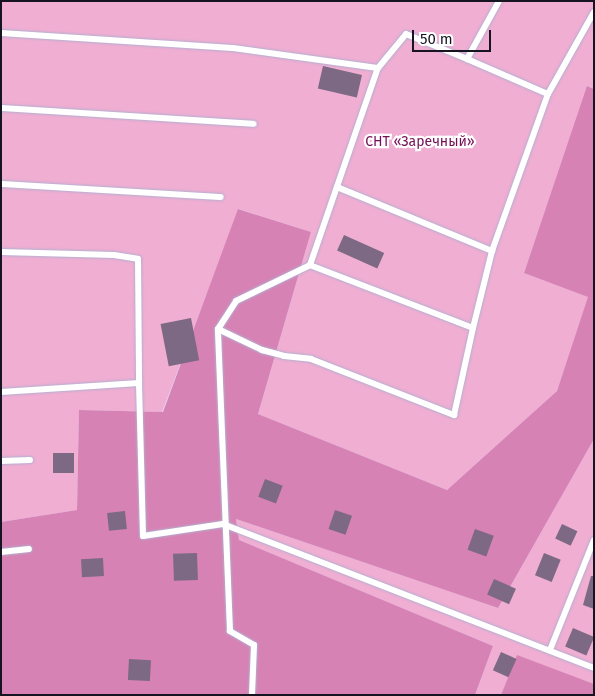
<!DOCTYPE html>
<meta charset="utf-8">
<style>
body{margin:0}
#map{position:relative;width:595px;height:696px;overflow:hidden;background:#dedafc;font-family:"Fira Sans",sans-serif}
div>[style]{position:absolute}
.green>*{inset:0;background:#efaed2}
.forest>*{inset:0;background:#d782b4}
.building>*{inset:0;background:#7d6984;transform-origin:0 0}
.roads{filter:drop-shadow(0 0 1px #b2afd0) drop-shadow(0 0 1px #b2afd0)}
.lane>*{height:6px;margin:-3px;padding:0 3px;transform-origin:3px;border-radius:3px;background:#fff}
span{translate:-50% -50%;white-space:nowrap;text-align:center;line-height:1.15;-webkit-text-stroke:4.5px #fff;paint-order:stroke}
.park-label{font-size:14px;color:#761056}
.frame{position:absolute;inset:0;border:2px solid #161420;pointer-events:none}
.scale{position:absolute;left:412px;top:30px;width:79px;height:22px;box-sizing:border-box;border:2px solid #161420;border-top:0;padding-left:6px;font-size:15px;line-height:18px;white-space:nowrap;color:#161420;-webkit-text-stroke:4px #fff;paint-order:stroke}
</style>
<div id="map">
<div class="green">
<div style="clip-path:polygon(1px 1px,594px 1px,594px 89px,588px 86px,524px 273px,589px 297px,557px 391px,447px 490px,258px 414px,311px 232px,239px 209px,162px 412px,79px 410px,77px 510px,1px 522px)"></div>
<div style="clip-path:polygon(594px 439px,594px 684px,517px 656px,501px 695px,475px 695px,493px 646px,239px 540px,236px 519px,498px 608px)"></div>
</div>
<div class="forest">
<div style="clip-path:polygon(587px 86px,594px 89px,594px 439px,498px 608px,236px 519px,239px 540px,493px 646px,475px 695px,1px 695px,1px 522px,77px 510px,79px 410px,163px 412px,238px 209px,311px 232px,258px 414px,447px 490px,557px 391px,588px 297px,524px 273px)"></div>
<div style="clip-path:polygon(517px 655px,594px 684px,594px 695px,501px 695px)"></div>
</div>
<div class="building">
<div style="left:323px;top:66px;width:40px;height:23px;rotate:13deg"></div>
<div style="left:344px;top:235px;width:44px;height:17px;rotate:24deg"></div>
<div style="left:191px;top:318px;width:43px;height:31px;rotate:79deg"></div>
<div style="left:53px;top:453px;width:21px;height:20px"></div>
<div style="left:265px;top:479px;width:19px;height:19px;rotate:21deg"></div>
<div style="left:335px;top:510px;width:18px;height:20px;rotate:19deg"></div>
<div style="left:125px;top:511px;width:18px;height:18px;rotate:84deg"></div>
<div style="left:562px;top:524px;width:17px;height:16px;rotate:25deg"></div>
<div style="left:475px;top:529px;width:20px;height:22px;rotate:20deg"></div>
<div style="left:197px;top:553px;width:27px;height:24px;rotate:88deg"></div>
<div style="left:544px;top:553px;width:18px;height:24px;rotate:22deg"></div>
<div style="left:103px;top:558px;width:18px;height:22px;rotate:87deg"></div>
<div style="clip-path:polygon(591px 576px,594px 576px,594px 609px,583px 605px)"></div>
<div style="left:494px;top:579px;width:24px;height:17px;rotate:24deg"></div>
<div style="left:573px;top:628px;width:23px;height:20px;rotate:23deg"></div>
<div style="left:501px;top:652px;width:17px;height:20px;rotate:24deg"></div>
<div style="left:129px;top:659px;width:22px;height:21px;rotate:3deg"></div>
</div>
<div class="roads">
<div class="lane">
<div style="left:1px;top:33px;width:232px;rotate:3.7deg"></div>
<div style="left:233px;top:48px;width:146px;rotate:7.9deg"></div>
<div style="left:467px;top:59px;width:88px;rotate:23.4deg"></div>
<div style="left:548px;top:94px;width:94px;rotate:-60.7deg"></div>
<div style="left:1px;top:108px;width:253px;rotate:3.6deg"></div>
<div style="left:1px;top:184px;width:220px;rotate:3.4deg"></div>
<div style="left:337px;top:187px;width:168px;rotate:22.4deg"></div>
<div style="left:492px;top:251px;width:167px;rotate:-70.4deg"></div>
<div style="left:1px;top:252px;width:113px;rotate:1.5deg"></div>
<div style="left:114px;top:255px;width:24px;rotate:9deg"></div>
<div style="left:138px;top:259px;width:124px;rotate:89.5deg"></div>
<div style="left:473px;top:328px;width:79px;rotate:-76.1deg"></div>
<div style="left:218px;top:329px;width:33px;rotate:-57deg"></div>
<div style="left:236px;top:301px;width:82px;rotate:-25.9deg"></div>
<div style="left:1px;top:392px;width:138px;rotate:-3.7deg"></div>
<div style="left:139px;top:383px;width:153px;rotate:88.5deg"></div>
<div style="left:143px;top:536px;width:81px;rotate:-8.5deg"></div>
<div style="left:223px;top:524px;width:398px;rotate:21.2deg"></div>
<div style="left:1px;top:461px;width:29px;rotate:-2deg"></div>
<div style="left:1px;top:552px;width:28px;rotate:-6deg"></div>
<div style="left:550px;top:650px;width:118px;rotate:-68.2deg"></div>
<div style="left:252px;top:695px;width:50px;rotate:-87.7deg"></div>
<div style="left:254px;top:645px;width:28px;rotate:-150deg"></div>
<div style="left:230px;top:631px;width:302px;rotate:-92.3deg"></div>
<div style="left:218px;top:329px;width:49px;rotate:25.5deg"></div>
<div style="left:262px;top:350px;width:23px;rotate:15deg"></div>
<div style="left:284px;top:356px;width:27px;rotate:6deg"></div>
<div style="left:311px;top:359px;width:154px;rotate:21.4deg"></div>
<div style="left:454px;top:415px;width:89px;rotate:-77.7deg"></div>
<div style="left:473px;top:328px;width:175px;rotate:-158.9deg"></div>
<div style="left:310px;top:265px;width:208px;rotate:-71deg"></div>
<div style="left:378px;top:68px;width:44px;rotate:-50.5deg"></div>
<div style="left:406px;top:34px;width:66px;rotate:22.3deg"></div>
<div style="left:467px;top:59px;width:66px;rotate:-61.1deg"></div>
</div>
</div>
<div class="park-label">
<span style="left:420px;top:142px">СНТ «Заречный»</span>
</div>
<div class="frame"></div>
<div class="scale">50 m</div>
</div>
